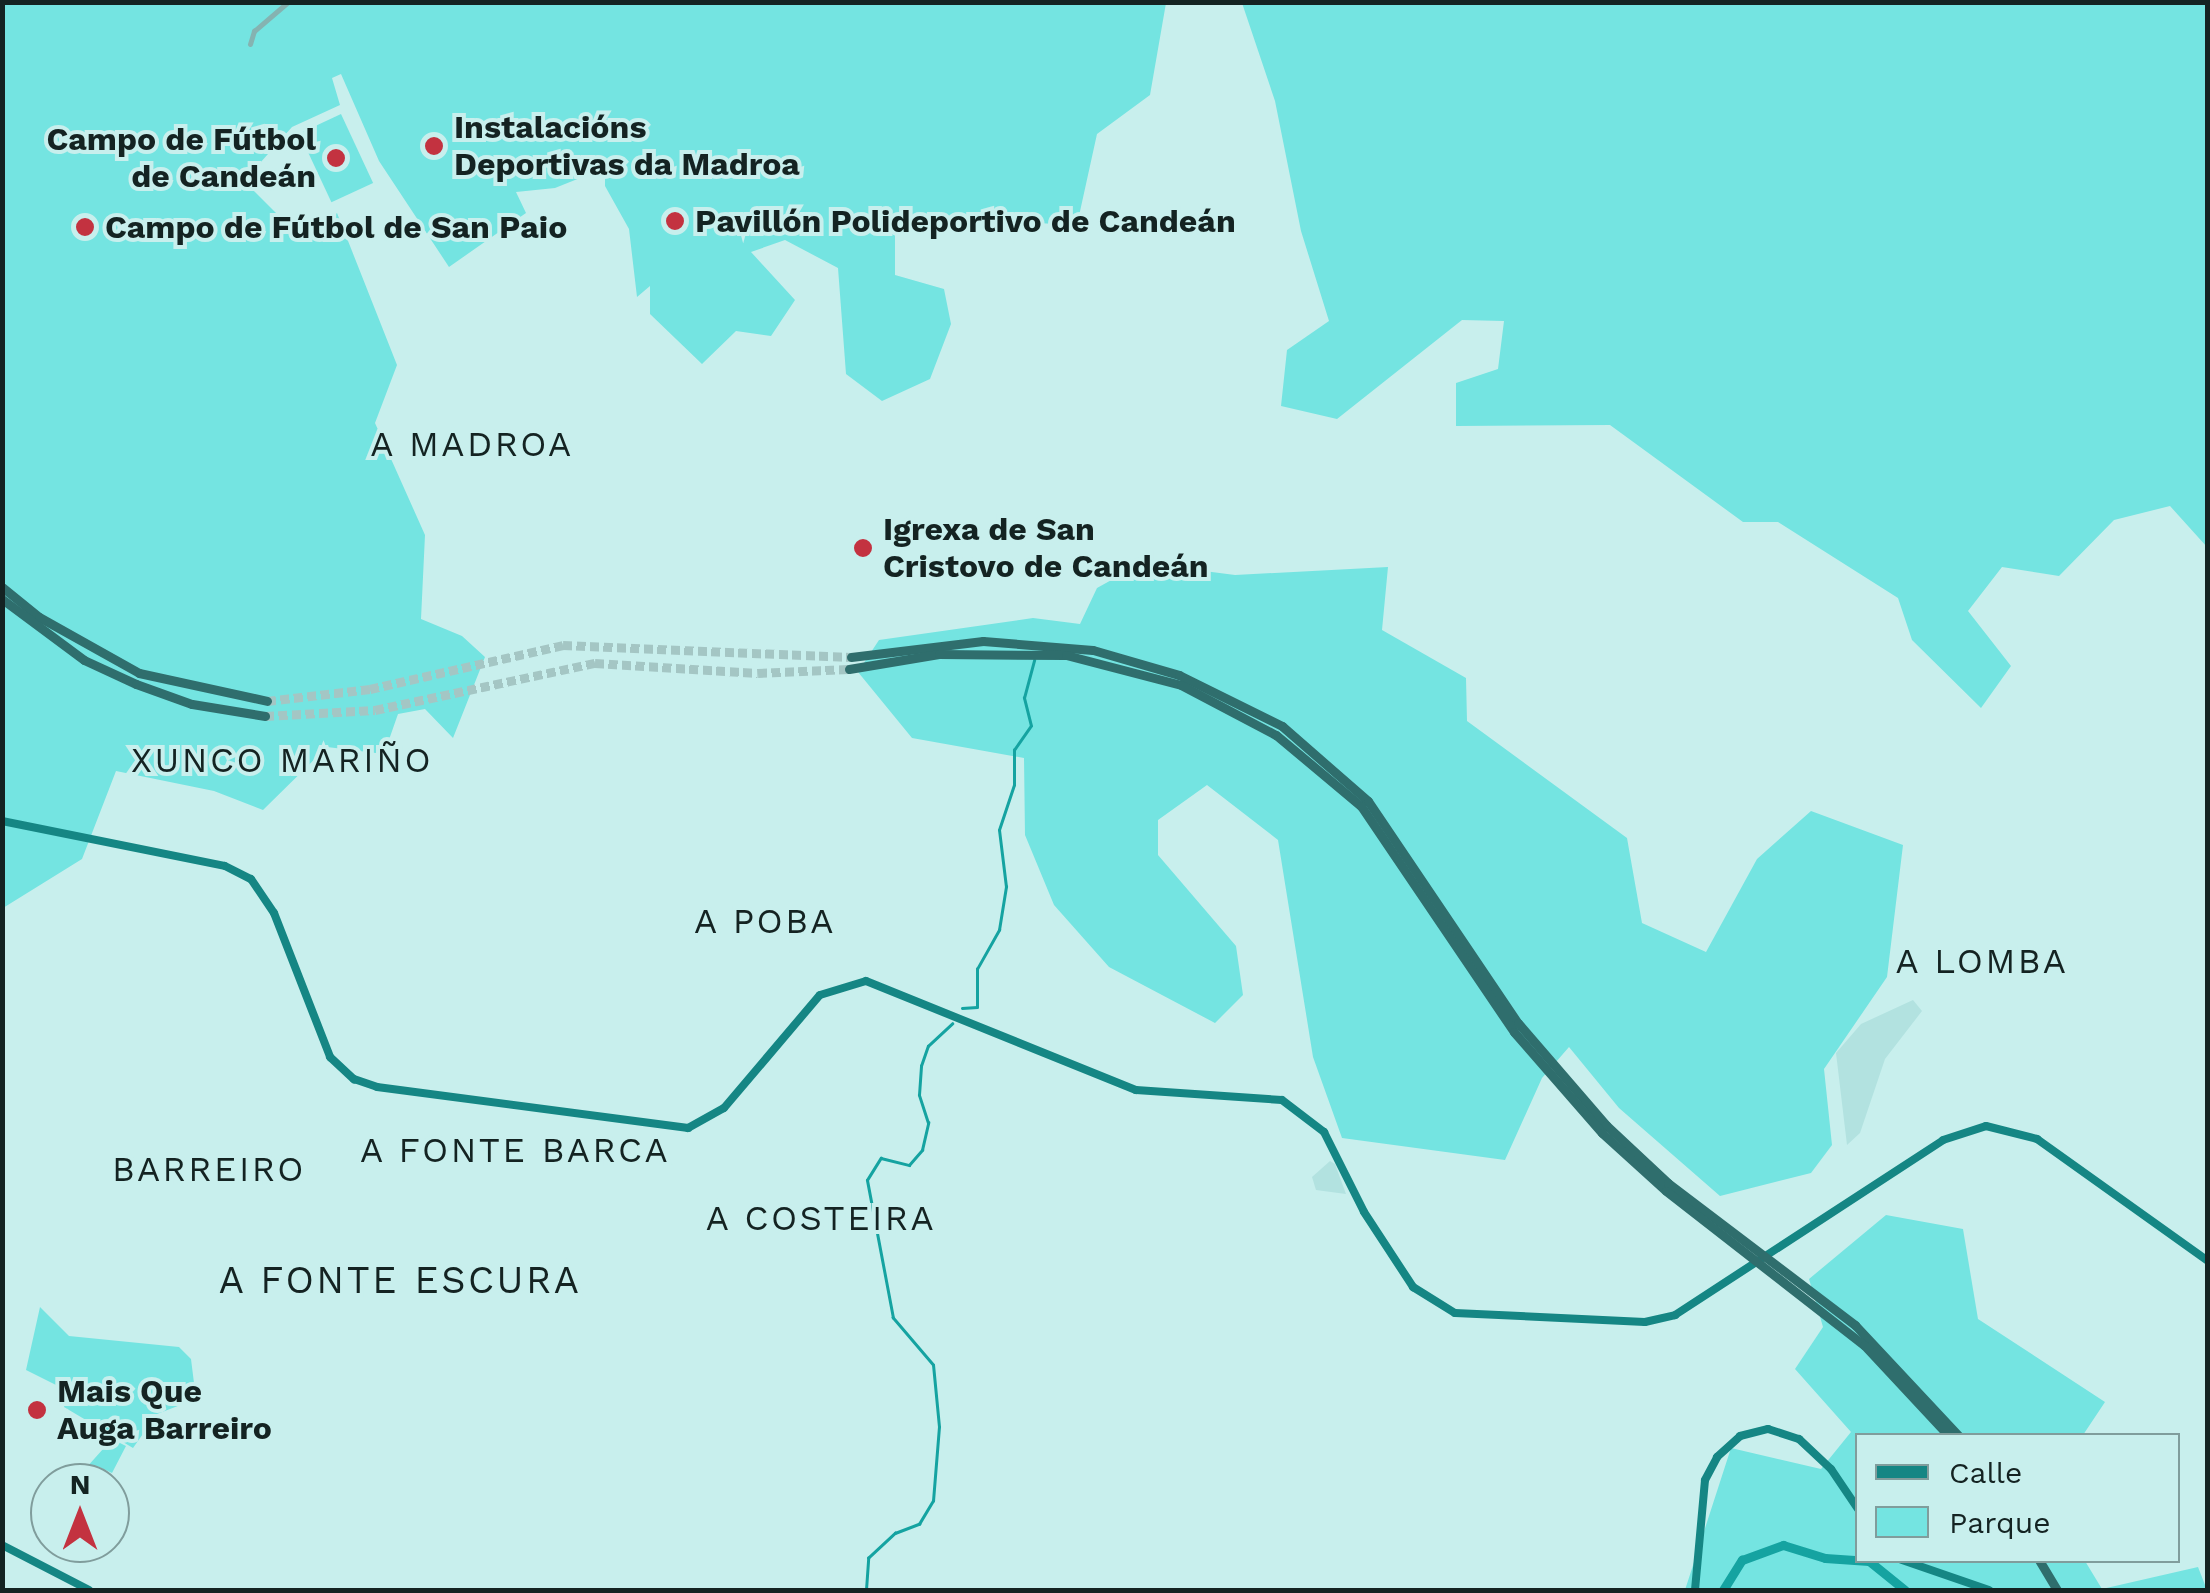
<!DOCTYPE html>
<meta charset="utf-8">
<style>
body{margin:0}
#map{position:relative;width:2210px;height:1593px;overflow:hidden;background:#c8efed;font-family:"Work Sans",sans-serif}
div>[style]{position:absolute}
.built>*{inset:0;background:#b2e2e0}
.green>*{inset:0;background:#74e4e1;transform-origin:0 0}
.stream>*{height:2.5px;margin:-1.25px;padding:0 1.25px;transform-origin:1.25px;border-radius:1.25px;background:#15a3a1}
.river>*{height:9px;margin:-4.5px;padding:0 4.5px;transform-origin:4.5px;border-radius:4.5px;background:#15a3a1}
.highway-tunnel>*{height:9px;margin-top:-4.5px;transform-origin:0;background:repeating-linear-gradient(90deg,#a4c6c4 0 9px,transparent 0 13.5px)}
.minor>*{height:5px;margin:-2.5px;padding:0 2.5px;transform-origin:2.5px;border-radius:2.5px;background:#85b3b1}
.major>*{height:8px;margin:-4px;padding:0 4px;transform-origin:4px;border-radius:4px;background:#158684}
.highway>*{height:9px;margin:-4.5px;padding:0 4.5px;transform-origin:4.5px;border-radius:4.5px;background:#2f6e6d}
.highway-bridge>*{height:9px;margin:-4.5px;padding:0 4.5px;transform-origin:4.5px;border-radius:4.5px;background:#2f6e6d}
.dots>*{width:28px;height:28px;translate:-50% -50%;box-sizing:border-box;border:5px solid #c8efed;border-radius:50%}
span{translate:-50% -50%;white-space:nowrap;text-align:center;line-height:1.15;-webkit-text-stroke:8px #c8efed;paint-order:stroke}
.poi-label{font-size:32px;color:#142322;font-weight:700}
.left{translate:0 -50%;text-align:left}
.right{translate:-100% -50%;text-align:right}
.neighbourhood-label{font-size:35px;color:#142322;letter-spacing:2.5px}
.quarter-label{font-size:38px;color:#142322;letter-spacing:2.5px}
.frame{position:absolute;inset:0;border:5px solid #142322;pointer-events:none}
.legend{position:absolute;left:1855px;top:1433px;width:325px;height:130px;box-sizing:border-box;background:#c8efed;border:2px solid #809d9c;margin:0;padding:12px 18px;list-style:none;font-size:30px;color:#142322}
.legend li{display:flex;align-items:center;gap:20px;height:50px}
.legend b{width:50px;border:2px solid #809d9c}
.north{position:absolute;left:30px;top:1463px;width:100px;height:100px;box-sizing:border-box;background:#c8efed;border:2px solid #809d9c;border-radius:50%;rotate:0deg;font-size:28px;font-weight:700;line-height:40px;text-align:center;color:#142322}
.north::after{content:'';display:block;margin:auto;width:35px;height:45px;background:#c33240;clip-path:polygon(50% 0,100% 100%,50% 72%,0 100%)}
</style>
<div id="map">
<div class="built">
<div style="clip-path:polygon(1913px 1000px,1922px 1011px,1885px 1059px,1860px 1133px,1847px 1145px,1836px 1053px,1861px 1024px)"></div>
<div style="clip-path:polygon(1330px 1161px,1335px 1164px,1346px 1194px,1316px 1190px,1312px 1177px)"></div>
</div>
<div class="green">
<div style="clip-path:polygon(3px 3px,1166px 3px,1150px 95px,1097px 134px,1077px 225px,957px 219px,895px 233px,895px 275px,944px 289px,951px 324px,930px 379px,882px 401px,846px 374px,838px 268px,785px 240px,751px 252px,795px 300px,771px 336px,736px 331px,702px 364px,650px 314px,650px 286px,637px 297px,629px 229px,605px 186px,605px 168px,555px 188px,516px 192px,526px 213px,449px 267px,379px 161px,341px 74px,332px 78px,340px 105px,292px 127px,244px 181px,278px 215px,313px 233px,337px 213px,397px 365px,375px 423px,425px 535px,421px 619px,462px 636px,485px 657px,453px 738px,425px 709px,398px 714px,384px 754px,327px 747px,263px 810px,214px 791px,116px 771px,82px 859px,3px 908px)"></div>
<div style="clip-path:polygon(1242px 3px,2207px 3px,2207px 547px,2170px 506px,2114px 520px,2059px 576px,2002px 567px,1968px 611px,2011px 666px,1981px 708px,1912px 640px,1898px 598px,1778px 522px,1743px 522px,1610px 425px,1456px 426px,1456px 383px,1498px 369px,1504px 321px,1462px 320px,1337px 419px,1281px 406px,1287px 350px,1329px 321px,1301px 231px,1275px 101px)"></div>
<div style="left:341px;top:114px;width:76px;height:46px;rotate:65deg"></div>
<div style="clip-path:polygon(1142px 563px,1235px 575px,1388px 567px,1382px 630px,1466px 678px,1467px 721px,1627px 838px,1642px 923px,1706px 952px,1757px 859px,1811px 811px,1903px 845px,1887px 977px,1824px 1069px,1832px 1145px,1811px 1173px,1720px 1196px,1619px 1108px,1569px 1047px,1542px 1078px,1505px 1160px,1342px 1138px,1313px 1057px,1278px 840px,1207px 785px,1158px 820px,1158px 855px,1236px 946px,1243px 995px,1215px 1023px,1109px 967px,1054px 905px,1025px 835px,1024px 758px,912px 738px,858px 672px,879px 640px,1033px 618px,1080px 624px,1097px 588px)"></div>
<div style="clip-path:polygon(1886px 1215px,1963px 1229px,1978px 1319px,2105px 1402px,2083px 1435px,1858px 1436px,1858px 1560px,2085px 1561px,2102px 1589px,2198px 1567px,2207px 1590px,1685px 1590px,1731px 1448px,1821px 1469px,1851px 1432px,1795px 1369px,1823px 1327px,1809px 1279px)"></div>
<div style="clip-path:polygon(40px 1307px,69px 1336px,179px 1347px,191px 1359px,196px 1399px,157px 1414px,133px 1448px,64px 1407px,68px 1391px,26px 1370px)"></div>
<div style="clip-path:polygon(112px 1439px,126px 1446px,112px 1473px,97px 1466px,111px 1474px,108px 1480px,86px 1468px)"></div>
</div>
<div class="stream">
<div style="left:962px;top:1008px;width:15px;rotate:-4deg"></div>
<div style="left:977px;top:1007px;width:38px;rotate:-90deg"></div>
<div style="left:977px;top:969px;width:45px;rotate:-60.6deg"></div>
<div style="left:999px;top:930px;width:44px;rotate:-80.8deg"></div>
<div style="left:1006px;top:887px;width:57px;rotate:-97deg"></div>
<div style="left:999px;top:830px;width:47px;rotate:-71.6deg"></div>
<div style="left:1014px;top:785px;width:35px;rotate:-90deg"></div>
<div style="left:1014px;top:750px;width:29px;rotate:-55deg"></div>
<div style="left:1031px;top:726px;width:29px;rotate:-104deg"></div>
<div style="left:1024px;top:698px;width:39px;rotate:-75deg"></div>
<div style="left:866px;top:1590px;width:32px;rotate:-86deg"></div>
<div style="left:868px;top:1558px;width:37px;rotate:-43deg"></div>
<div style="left:895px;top:1533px;width:26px;rotate:-21deg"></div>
<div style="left:919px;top:1524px;width:27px;rotate:-59deg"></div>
<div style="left:933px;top:1501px;width:74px;rotate:-85.4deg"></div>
<div style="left:939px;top:1427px;width:62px;rotate:-95.5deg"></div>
<div style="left:933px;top:1365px;width:62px;rotate:-130.4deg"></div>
<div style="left:893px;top:1318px;width:140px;rotate:-100.7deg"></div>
<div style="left:867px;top:1180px;width:26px;rotate:-58deg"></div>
<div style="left:881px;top:1158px;width:29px;rotate:14deg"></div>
<div style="left:909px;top:1165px;width:20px;rotate:-49deg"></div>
<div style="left:922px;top:1150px;width:28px;rotate:-77deg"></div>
<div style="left:928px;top:1123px;width:29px;rotate:-108deg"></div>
<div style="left:919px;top:1095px;width:29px;rotate:-86deg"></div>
<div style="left:921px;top:1066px;width:21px;rotate:-71deg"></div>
<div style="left:928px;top:1046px;width:33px;rotate:-43deg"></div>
</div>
<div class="river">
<div style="left:1723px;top:1590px;width:36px;rotate:-58deg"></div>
<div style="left:1742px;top:1560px;width:44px;rotate:-20.1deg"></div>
<div style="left:1783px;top:1545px;width:44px;rotate:17.2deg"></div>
<div style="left:1825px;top:1558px;width:44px;rotate:3.9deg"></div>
<div style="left:1869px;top:1561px;width:46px;rotate:38.9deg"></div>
</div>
<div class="highway-tunnel">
<div style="left:267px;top:701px;width:104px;rotate:-6.6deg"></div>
<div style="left:370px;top:689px;width:198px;rotate:-12.8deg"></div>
<div style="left:563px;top:645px;width:288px;rotate:2.4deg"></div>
<div style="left:265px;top:716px;width:110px;rotate:-3.1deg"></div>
<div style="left:375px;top:710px;width:225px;rotate:-12.1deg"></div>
<div style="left:595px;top:663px;width:163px;rotate:3.5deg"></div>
<div style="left:758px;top:673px;width:91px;rotate:-2.5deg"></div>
</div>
<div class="minor">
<div style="left:250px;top:44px;width:14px;rotate:-73deg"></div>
<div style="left:254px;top:31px;width:45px;rotate:-40.5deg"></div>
</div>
<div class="major">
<div style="left:2px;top:821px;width:227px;rotate:11.4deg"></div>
<div style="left:225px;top:866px;width:29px;rotate:27deg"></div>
<div style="left:251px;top:879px;width:41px;rotate:55.9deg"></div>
<div style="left:274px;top:913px;width:155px;rotate:68.7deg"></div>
<div style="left:330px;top:1057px;width:33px;rotate:43deg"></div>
<div style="left:354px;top:1079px;width:24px;rotate:19deg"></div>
<div style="left:377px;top:1087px;width:314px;rotate:7.5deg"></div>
<div style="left:688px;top:1128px;width:41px;rotate:-29.1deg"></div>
<div style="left:724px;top:1108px;width:148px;rotate:-49.7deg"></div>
<div style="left:820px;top:995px;width:48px;rotate:-16.9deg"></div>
<div style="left:866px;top:981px;width:291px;rotate:22deg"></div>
<div style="left:1136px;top:1090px;width:146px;rotate:3.9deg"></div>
<div style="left:1282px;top:1100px;width:53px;rotate:37.3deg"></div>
<div style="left:1324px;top:1132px;width:89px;rotate:63.4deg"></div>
<div style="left:1364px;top:1212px;width:90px;rotate:56.8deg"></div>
<div style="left:1413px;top:1287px;width:49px;rotate:31.8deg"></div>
<div style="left:1455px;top:1313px;width:190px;rotate:2.7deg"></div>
<div style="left:1645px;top:1322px;width:31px;rotate:-13deg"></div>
<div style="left:1675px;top:1315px;width:320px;rotate:-33.1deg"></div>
<div style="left:1943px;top:1140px;width:45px;rotate:-18deg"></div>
<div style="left:1986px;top:1126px;width:53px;rotate:14.3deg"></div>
<div style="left:2037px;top:1139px;width:210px;rotate:35.5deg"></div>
<div style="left:2px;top:1545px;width:98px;rotate:27.3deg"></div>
<div style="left:1902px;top:1560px;width:92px;rotate:19deg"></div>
<div style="left:1695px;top:1590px;width:110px;rotate:-84.8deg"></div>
<div style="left:1705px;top:1480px;width:26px;rotate:-62deg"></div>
<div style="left:1717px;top:1457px;width:31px;rotate:-42deg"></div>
<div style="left:1740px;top:1436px;width:29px;rotate:-14deg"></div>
<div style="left:1768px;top:1429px;width:33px;rotate:18deg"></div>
<div style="left:1799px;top:1439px;width:44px;rotate:43.2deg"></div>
<div style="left:1831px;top:1469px;width:48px;rotate:56deg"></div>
</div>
<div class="highway">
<div style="left:2px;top:587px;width:48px;rotate:39deg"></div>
<div style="left:39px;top:617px;width:115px;rotate:29.2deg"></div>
<div style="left:139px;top:673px;width:131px;rotate:12.3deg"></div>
<div style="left:2px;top:599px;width:102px;rotate:36.6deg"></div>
<div style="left:84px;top:660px;width:57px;rotate:24.8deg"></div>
<div style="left:136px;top:684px;width:59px;rotate:19.7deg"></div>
<div style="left:192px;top:704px;width:74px;rotate:9.3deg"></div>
<div style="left:851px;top:657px;width:133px;rotate:-6.9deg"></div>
<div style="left:983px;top:641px;width:110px;rotate:4.7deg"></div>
<div style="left:1093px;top:650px;width:90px;rotate:16.2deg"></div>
<div style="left:1179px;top:675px;width:115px;rotate:26.3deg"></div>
<div style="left:1282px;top:726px;width:114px;rotate:41.1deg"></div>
<div style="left:1368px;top:801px;width:268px;rotate:56deg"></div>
<div style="left:1518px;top:1023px;width:135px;rotate:49.2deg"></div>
<div style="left:1606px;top:1125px;width:85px;rotate:43.1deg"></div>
<div style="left:849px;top:669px;width:91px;rotate:-9.5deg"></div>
<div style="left:939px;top:654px;width:127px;rotate:0.5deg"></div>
<div style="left:1066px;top:655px;width:119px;rotate:14.6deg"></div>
<div style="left:1181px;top:685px;width:107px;rotate:27.8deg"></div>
<div style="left:1276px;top:735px;width:111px;rotate:39.9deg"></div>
<div style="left:1361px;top:806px;width:273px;rotate:55.9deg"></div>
<div style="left:1514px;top:1032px;width:134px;rotate:48.9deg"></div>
<div style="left:1602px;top:1133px;width:86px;rotate:42.2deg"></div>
<div style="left:2039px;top:1560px;width:35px;rotate:59deg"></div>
</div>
<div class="highway-bridge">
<div style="left:1668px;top:1183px;width:235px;rotate:37.2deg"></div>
<div style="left:1855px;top:1325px;width:152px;rotate:46.9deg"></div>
<div style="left:1666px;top:1191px;width:251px;rotate:37.9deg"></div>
<div style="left:1864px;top:1345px;width:125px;rotate:47deg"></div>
</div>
<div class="dots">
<div style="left:434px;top:146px;background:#c33240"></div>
<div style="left:336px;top:158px;background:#c33240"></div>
<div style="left:675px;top:221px;background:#c33240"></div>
<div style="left:85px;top:227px;background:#c33240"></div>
<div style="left:863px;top:548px;background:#c33240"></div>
<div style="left:37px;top:1410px;background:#c33240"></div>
</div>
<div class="poi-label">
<span class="left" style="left:454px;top:146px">Instalacións<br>Deportivas da Madroa</span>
<span class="right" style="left:316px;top:158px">Campo de Fútbol<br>de Candeán</span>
<span class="left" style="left:695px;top:221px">Pavillón Polideportivo de Candeán</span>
<span class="left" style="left:105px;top:227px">Campo de Fútbol de San Paio</span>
<span class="left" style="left:883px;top:548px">Igrexa de San<br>Cristovo de Candeán</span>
<span class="left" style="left:57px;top:1410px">Mais Que<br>Auga Barreiro</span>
</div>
<div class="neighbourhood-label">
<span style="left:472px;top:444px">A MADROA</span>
<span style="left:282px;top:760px">XUNCO MARIÑO</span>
<span style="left:765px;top:921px">A POBA</span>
<span style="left:1982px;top:961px">A LOMBA</span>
<span style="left:515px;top:1150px">A FONTE BARCA</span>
<span style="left:209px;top:1169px">BARREIRO</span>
<span style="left:821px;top:1218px">A COSTEIRA</span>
</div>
<div class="quarter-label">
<span style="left:400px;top:1281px">A FONTE ESCURA</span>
</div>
<div class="frame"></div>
<ul class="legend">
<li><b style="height:12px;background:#158684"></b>Calle</li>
<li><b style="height:28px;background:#74e4e1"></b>Parque</li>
</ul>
<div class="north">N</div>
</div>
